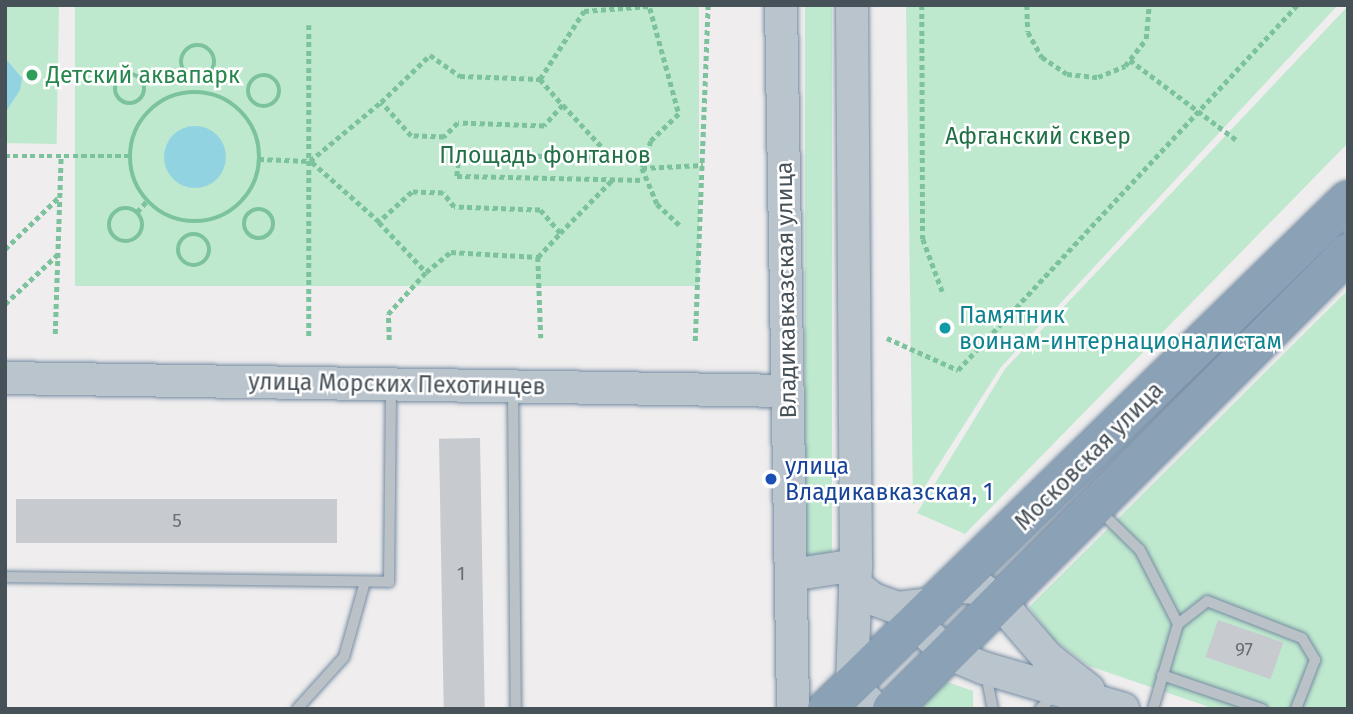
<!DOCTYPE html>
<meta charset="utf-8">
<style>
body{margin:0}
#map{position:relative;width:1353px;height:714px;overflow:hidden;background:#efeded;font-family:"Fira Sans",sans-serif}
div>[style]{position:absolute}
.green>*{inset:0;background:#bfe9ce;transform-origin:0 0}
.water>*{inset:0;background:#91d3e1}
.round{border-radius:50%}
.building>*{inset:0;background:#c7cacf;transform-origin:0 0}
.path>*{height:4.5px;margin-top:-2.25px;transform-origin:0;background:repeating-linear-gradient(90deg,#7cc39d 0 5px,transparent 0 8.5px)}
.path>.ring{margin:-2.25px;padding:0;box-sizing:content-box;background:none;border:4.5px solid #7cc39d;border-radius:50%}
.roads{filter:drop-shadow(0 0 2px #758ca2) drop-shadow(0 0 2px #758ca2)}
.lane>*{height:10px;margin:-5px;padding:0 5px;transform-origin:5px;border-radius:5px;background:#bac2c8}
.secondary>*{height:32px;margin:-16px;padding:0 16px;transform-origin:16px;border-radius:16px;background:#bac4cd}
.highway>*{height:38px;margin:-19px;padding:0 19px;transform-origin:19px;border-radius:19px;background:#8aa1b6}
.dots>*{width:19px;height:19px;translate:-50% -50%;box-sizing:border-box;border:4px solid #fff;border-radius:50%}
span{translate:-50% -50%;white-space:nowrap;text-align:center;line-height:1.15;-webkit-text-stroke:5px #fff;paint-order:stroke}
.number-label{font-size:19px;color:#676f76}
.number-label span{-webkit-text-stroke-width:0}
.leisure-label{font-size:23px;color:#27864d}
.left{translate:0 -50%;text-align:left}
.park-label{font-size:23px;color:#217046}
.street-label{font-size:23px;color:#475158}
.culture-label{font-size:23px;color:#0d838f}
.transit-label{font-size:23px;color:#164399}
.frame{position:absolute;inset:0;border:7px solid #475158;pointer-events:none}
</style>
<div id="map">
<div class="green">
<div style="left:75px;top:5px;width:624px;height:281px"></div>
<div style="left:805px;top:5px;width:27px;height:556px"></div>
<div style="clip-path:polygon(906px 5px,1338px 5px,1001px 367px,913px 505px)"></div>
<div style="left:5px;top:6px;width:54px;height:137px;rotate:1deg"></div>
<div style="clip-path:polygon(1348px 6px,1348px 143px,965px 534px,917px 513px,1005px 369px)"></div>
<div style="clip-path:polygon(1348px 290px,1348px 709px,1215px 709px,1089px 666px,1054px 640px,1029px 607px)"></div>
<div style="clip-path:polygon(942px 680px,973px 691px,973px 709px,913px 709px)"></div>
</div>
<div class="water">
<div style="clip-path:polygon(5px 58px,22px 78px,20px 90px,5px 113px)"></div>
<div class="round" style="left:164px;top:126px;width:62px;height:62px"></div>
</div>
<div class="building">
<div style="left:480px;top:438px;width:271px;height:41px;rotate:89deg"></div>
<div style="left:16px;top:499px;width:321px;height:44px"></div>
<div style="left:1218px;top:620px;width:69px;height:39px;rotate:19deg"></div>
</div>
<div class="path">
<div style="left:922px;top:5px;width:234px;rotate:89.8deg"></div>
<div style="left:923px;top:239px;width:58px;rotate:69.7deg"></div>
<div style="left:1027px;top:5px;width:27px;rotate:88deg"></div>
<div style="left:1028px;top:32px;width:29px;rotate:61deg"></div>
<div style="left:1042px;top:57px;width:30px;rotate:34deg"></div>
<div style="left:1067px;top:74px;width:31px;rotate:6deg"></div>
<div style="left:1098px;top:77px;width:29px;rotate:-22deg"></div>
<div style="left:1125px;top:66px;width:34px;rotate:-52deg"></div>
<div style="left:1146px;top:39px;width:34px;rotate:-85deg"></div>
<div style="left:650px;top:8px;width:110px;rotate:74.7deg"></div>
<div style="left:679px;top:114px;width:39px;rotate:136deg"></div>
<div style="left:651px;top:141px;width:28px;rotate:108deg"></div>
<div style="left:642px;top:168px;width:39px;rotate:67deg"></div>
<div style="left:657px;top:204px;width:34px;rotate:43deg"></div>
<div style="left:309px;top:25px;width:313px;rotate:90deg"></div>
<div class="ring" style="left:181px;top:45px;width:29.5px;height:29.5px"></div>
<div style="left:430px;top:55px;width:37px;rotate:35deg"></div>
<div style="left:460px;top:76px;width:80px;rotate:2.1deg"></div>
<div style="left:540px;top:79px;width:35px;rotate:49deg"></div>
<div style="left:563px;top:105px;width:28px;rotate:132deg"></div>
<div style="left:544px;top:126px;width:86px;rotate:-178deg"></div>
<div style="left:458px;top:123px;width:20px;rotate:135deg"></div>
<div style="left:444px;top:137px;width:33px;rotate:-178deg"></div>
<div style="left:411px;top:136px;width:45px;rotate:-131.4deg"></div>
<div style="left:381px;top:102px;width:68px;rotate:-43.8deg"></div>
<div style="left:1130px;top:60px;width:135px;rotate:36.9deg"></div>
<div class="ring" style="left:115px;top:74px;width:25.5px;height:25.5px"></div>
<div class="ring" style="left:248px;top:75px;width:27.5px;height:27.5px"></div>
<div style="left:540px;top:79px;width:81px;rotate:-57.1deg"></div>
<div style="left:584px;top:11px;width:67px;rotate:-4.3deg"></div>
<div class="ring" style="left:130px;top:92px;width:125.5px;height:125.5px"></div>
<div style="left:563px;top:105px;width:72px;rotate:47.2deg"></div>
<div style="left:5px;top:156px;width:124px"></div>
<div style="left:259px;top:159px;width:51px;rotate:2.2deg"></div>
<div style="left:644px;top:159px;width:185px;rotate:-178.5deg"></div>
<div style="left:459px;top:154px;width:22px;rotate:95deg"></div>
<div style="left:457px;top:176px;width:187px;rotate:1.2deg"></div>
<div style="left:642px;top:168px;width:61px;rotate:-2.8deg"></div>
<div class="ring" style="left:109px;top:208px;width:29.5px;height:29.5px"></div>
<div class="ring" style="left:244px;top:209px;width:25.5px;height:25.5px"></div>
<div style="left:137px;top:212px;width:15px;rotate:-48deg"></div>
<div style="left:379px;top:222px;width:92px;rotate:-138.5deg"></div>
<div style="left:310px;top:161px;width:92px;rotate:-39.7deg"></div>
<div style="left:560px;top:233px;width:76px;rotate:-45.5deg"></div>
<div class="ring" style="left:178px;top:234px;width:27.5px;height:27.5px"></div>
<div style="left:5px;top:249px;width:75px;rotate:-43.9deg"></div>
<div style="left:538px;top:257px;width:81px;rotate:87.9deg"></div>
<div style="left:5px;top:304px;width:73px;rotate:-43.3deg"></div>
<div style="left:55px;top:334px;width:178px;rotate:-88.1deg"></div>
<div style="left:887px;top:338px;width:78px;rotate:24.3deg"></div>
<div style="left:958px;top:370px;width:498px;rotate:-47.1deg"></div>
<div style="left:389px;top:340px;width:26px;rotate:-92deg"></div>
<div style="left:388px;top:314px;width:57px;rotate:-47.9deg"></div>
<div style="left:426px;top:272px;width:32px;rotate:-39deg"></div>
<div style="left:451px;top:252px;width:87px;rotate:3.3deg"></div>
<div style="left:538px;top:257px;width:33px;rotate:-47deg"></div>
<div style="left:560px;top:233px;width:30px;rotate:-131deg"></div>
<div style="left:540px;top:210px;width:86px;rotate:-178deg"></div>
<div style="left:454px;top:207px;width:18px;rotate:-128deg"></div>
<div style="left:443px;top:193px;width:31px;rotate:-178deg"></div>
<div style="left:412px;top:192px;width:45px;rotate:137.7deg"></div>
<div style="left:379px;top:222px;width:69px;rotate:46.8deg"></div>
<div style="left:695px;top:341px;width:336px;rotate:-87.8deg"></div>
</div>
<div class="roads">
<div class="lane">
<div style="left:513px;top:390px;width:319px;rotate:89.5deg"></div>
<div style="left:1099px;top:510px;width:57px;rotate:44.3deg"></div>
<div style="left:1140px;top:550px;width:83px;rotate:62.8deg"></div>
<div style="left:5px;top:577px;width:384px;rotate:0.7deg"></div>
<div style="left:389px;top:582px;width:195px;rotate:-89.4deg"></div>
<div style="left:986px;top:674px;width:36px;rotate:79deg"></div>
<div style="left:1162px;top:675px;width:106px;rotate:18.8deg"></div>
<div style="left:297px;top:709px;width:70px;rotate:-47.9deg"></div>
<div style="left:344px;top:657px;width:78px;rotate:-74.4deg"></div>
<div style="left:1040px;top:709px;width:21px;rotate:-45deg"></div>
<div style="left:1153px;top:709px;width:89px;rotate:-73.6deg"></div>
<div style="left:1178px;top:624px;width:37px;rotate:-38deg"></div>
<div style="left:1207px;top:601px;width:102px;rotate:21.3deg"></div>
<div style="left:1302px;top:638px;width:26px;rotate:59deg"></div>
<div style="left:1315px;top:660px;width:53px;rotate:111.2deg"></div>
</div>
<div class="secondary">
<div style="left:781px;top:5px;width:704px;rotate:89.02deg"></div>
<div style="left:852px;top:5px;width:560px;rotate:89.59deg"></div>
<div style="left:856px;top:565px;width:120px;rotate:91.9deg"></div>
<div style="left:852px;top:685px;width:33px;rotate:46deg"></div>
<div style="left:5px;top:378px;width:783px;rotate:0.95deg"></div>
<div style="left:791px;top:575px;width:66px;rotate:-8.7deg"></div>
<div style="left:855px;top:585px;width:23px;rotate:38deg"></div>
<div style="left:873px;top:599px;width:27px;rotate:20deg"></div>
<div style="left:898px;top:608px;width:40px;rotate:-7.1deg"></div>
<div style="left:957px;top:586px;width:25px;rotate:7deg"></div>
<div style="left:982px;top:589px;width:21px;rotate:35deg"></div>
<div style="left:999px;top:601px;width:74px;rotate:49.4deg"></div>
<div style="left:1047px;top:657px;width:53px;rotate:38.2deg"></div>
<div style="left:916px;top:624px;width:43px;rotate:42.2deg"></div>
<div style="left:948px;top:653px;width:39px;rotate:23deg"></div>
<div style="left:984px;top:668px;width:145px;rotate:16.4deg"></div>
</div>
<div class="highway">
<div style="left:827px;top:709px;width:728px;rotate:-44.33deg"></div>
<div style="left:892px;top:709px;width:645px;rotate:-45deg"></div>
</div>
</div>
<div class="dots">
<div style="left:32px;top:75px;background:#2e9e5b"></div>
<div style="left:945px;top:328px;background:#0f9aa8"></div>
<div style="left:771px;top:479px;background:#1a4fb4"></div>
</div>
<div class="number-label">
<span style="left:177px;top:521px">5</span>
<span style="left:461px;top:574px">1</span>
<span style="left:1244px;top:650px">97</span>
</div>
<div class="leisure-label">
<span class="left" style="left:46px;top:75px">Детский аквапарк</span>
</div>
<div class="park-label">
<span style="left:1038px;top:136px">Афганский сквер</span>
<span style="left:545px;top:155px">Площадь фонтанов</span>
</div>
<div class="street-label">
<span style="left:786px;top:290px;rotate:-91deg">Владикавказская улица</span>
<span style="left:397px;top:384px;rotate:1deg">улица Морских Пехотинцев</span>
<span style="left:1089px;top:456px;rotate:-45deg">Московская улица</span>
</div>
<div class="culture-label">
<span class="left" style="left:959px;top:328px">Памятник<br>воинам-интернационалистам</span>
</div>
<div class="transit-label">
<span class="left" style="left:785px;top:479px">улица<br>Владикавказская, 1</span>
</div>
<div class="frame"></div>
</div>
